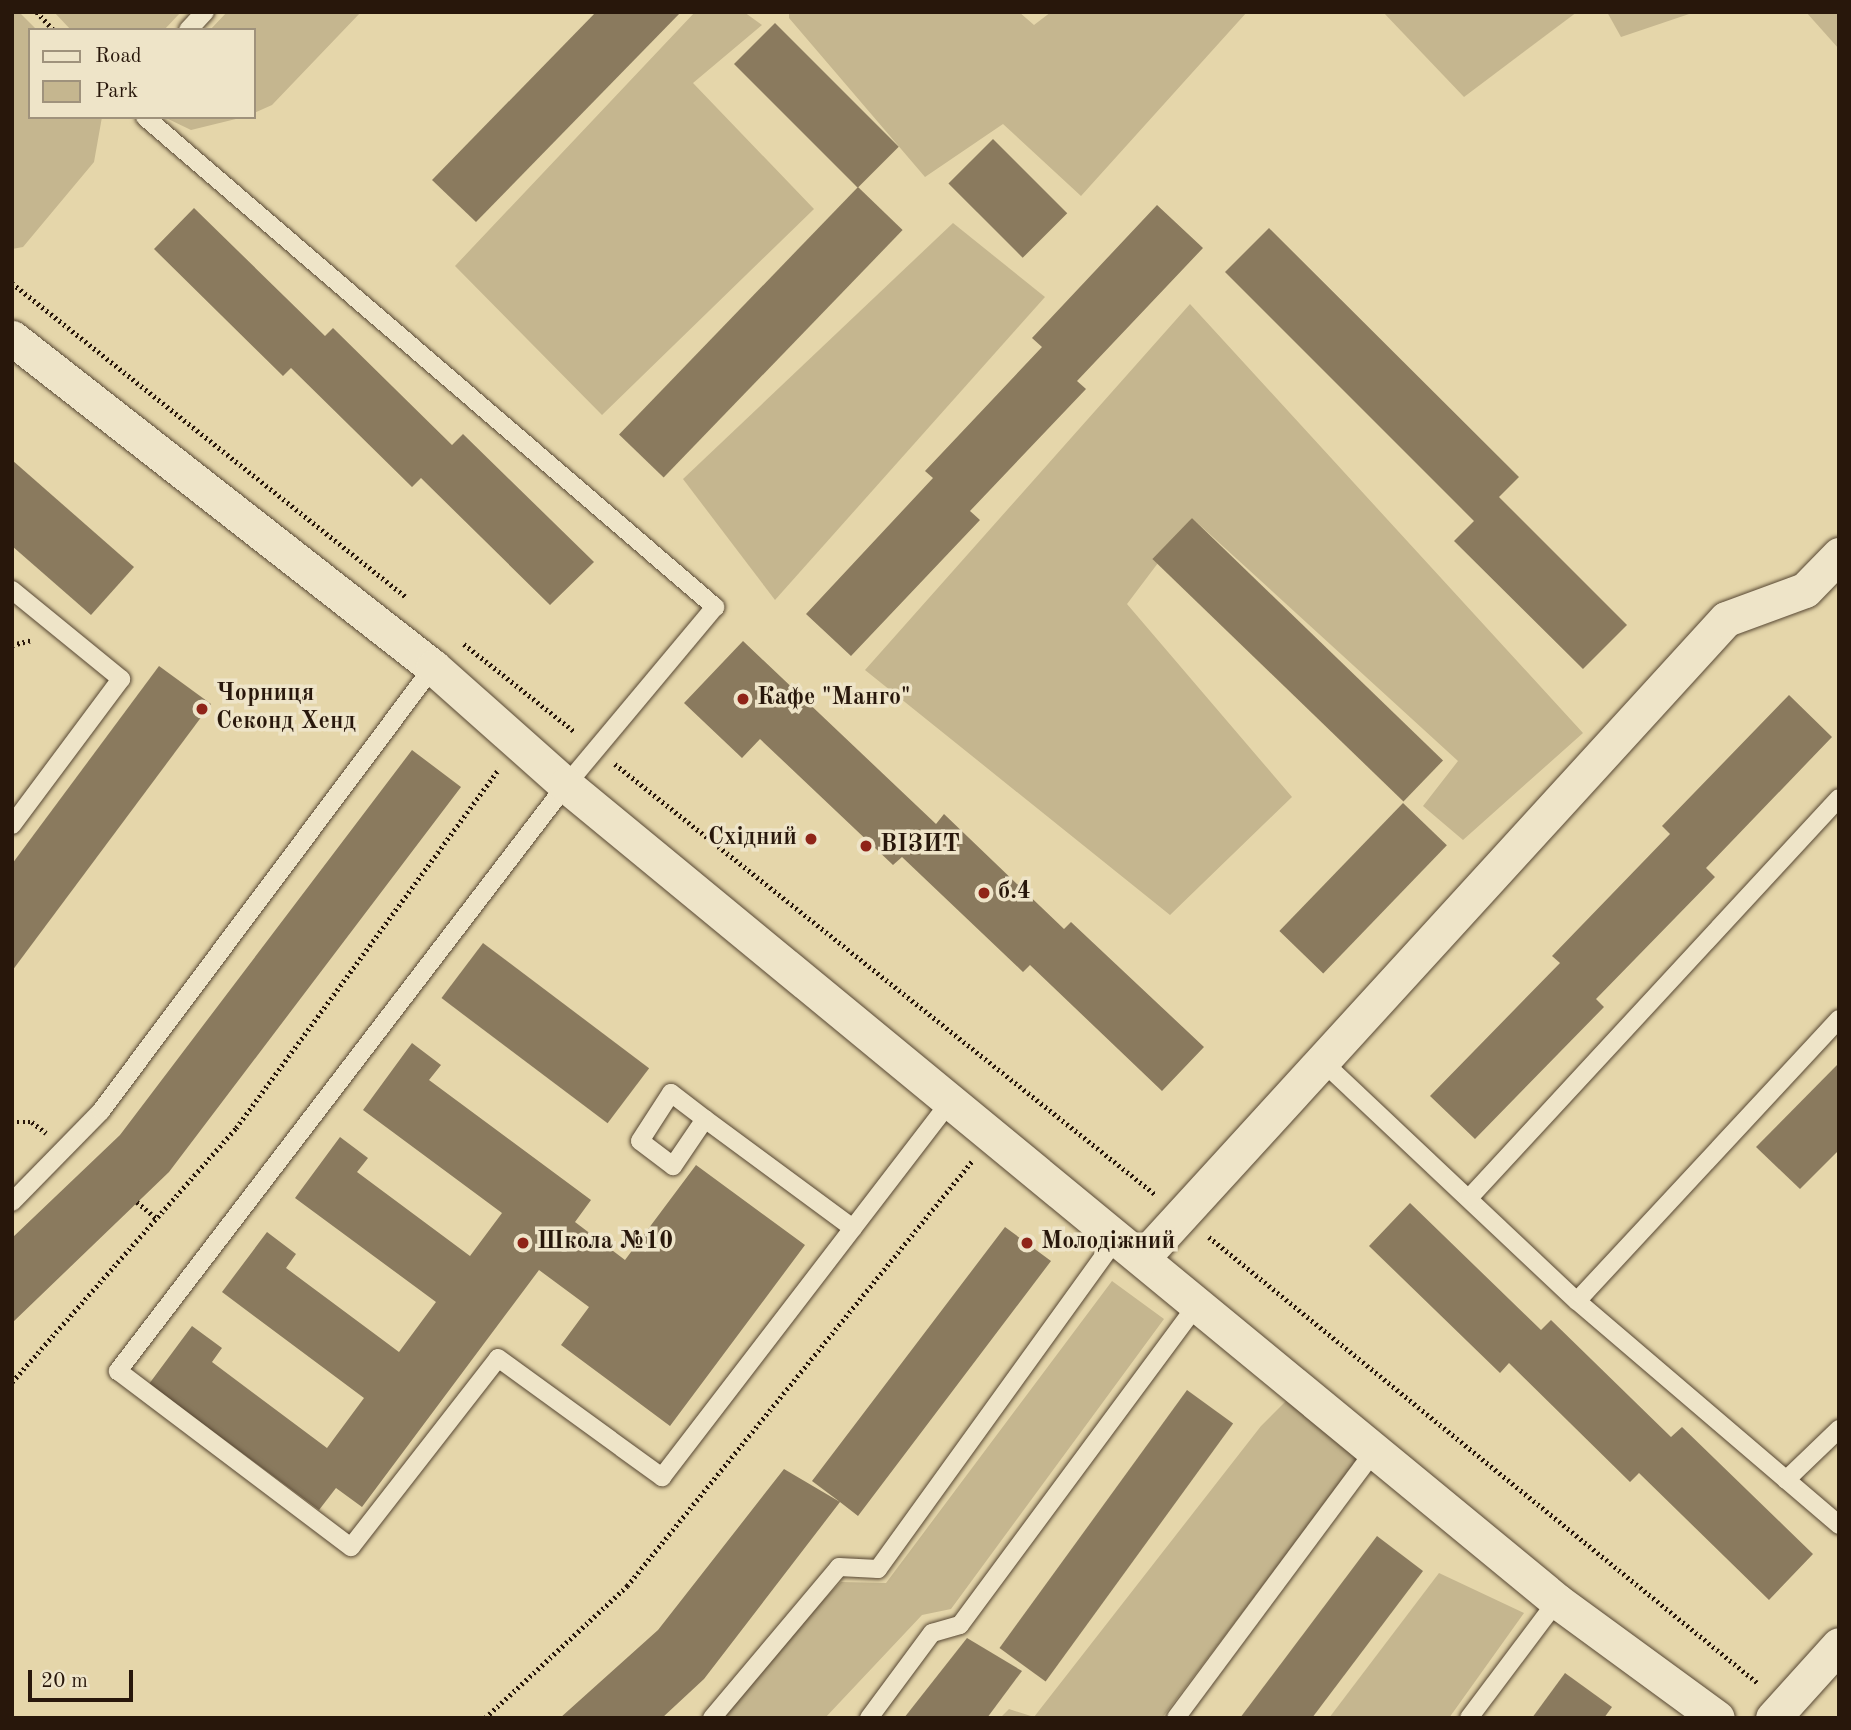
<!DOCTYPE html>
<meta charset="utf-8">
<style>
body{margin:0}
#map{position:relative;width:1851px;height:1730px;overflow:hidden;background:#e5d6aa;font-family:"Old Standard TT",serif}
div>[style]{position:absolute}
.green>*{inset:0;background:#c5b68f}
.building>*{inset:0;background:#8a7a5e;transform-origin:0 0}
.path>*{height:4.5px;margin-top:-2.25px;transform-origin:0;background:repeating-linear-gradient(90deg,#28170b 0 2px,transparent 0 5.5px)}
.roads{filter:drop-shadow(0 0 2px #574733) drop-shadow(0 0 2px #574733)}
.lane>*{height:18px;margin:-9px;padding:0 9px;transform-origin:9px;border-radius:9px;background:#eee4c8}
.street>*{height:35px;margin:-17.5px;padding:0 17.5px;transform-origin:17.5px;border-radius:17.5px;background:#eee4c8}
.dots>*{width:19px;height:19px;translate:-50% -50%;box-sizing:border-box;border:4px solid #eee4c8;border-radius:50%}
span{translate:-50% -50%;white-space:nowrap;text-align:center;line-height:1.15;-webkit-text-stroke:7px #eee4c8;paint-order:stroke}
.poi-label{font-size:24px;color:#28170b;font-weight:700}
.left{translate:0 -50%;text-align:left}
.right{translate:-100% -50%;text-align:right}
.frame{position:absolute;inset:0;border:14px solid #28170b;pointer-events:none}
.legend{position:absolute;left:28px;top:28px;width:228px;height:91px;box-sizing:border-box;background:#eee4c8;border:2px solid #9f927c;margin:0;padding:9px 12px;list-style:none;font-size:21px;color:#28170b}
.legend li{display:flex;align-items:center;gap:14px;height:35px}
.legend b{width:35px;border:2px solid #9f927c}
.scale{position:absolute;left:28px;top:1670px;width:105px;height:32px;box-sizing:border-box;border:4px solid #28170b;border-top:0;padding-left:9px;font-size:21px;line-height:24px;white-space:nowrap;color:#28170b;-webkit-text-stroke:5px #eee4c8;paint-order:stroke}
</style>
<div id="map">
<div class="green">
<div style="clip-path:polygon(12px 12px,19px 12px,37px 30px,30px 30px,30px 117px,102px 117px,94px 162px,23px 247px,12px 249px)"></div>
<div style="clip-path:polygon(54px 12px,181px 12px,164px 30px,71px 30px)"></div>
<div style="clip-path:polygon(227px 12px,361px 12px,272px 105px,254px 113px,254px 30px,210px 30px)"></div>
<div style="clip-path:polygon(695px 12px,744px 12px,762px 25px,693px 83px,814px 209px,602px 415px,455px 266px)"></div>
<div style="clip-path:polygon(789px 12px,1019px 12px,1034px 25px,1051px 12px,1247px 12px,1081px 196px,1003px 124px,925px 177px,789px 18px)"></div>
<div style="clip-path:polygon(1383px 12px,1577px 12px,1464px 97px)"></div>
<div style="clip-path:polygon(1607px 12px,1695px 12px,1621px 37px)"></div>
<div style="clip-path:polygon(1806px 12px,1839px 12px,1839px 49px)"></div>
<div style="clip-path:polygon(164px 117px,244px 117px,191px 130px)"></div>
<div style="clip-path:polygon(953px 223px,1045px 297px,775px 600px,683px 479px)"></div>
<div style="clip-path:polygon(1190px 304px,1583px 733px,1463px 840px,1423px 806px,1458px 761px,1192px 518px,1127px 604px,1292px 797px,1170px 915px,865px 670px)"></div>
<div style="clip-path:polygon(1112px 1281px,1164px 1319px,951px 1609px,922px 1615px,825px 1718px,706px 1718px,841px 1582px,886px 1583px)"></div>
<div style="clip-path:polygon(1289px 1398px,1361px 1456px,1162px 1718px,1000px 1718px,1009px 1709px,1034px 1717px,1261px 1426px)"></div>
<div style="clip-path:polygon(1439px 1573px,1524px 1613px,1449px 1718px,1329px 1718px)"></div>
</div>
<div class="building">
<div style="clip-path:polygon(596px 12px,681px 12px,476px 222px,432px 180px)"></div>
<div style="left:775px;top:23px;width:175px;height:58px;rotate:45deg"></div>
<div style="left:993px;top:139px;width:105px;height:63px;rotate:45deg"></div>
<div style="left:858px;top:187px;width:62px;height:344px;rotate:44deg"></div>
<div style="clip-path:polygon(1157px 205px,1203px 248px,1077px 381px,1086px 389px,970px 511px,980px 520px,851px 656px,806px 614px,933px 478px,925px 471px,1042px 347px,1032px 338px)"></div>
<div style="clip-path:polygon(194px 208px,325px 336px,333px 328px,452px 445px,463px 434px,594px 562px,550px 605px,421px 478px,412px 487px,291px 368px,283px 376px,154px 249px)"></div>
<div style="clip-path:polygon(1269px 228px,1519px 477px,1499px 497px,1627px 625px,1583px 669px,1454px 541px,1474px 521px,1225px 272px)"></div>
<div style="clip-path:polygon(12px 460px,134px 567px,91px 615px,12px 546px)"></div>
<div style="left:1192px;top:518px;width:349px;height:57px;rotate:44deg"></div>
<div style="clip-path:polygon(743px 641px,936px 824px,944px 814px,1064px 929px,1071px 922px,1204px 1047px,1162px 1091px,1030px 965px,1023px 972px,902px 857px,893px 865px,760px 739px,742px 758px,684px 703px)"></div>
<div style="clip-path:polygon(159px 666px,211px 704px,12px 971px,12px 864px)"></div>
<div style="clip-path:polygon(1789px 695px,1832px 737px,1706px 868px,1715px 877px,1596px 999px,1604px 1007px,1475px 1139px,1430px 1096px,1560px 963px,1552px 956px,1670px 834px,1662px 826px)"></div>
<div style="clip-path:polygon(412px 750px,461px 787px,169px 1172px,12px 1323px,12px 1238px,120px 1135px)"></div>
<div style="left:1403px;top:803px;width:61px;height:178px;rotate:44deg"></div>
<div style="left:483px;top:943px;width:208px;height:69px;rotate:37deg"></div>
<div style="clip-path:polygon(412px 1043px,441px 1065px,429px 1080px,591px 1200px,575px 1222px,625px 1260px,696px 1165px,805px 1245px,670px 1426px,561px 1345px,589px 1307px,539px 1270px,362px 1507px,336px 1488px,319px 1510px,149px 1384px,192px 1326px,222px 1348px,212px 1362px,327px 1448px,364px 1398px,222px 1292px,267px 1232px,296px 1254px,286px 1268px,399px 1352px,436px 1302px,295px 1198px,340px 1137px,368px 1158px,357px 1172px,470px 1256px,502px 1213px,363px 1110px)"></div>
<div style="clip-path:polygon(1839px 1063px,1839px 1150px,1800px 1189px,1756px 1147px)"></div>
<div style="clip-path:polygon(1410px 1203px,1541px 1330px,1551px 1320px,1671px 1437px,1682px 1427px,1813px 1554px,1769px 1600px,1639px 1473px,1630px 1482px,1509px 1363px,1500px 1373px,1369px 1246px)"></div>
<div style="clip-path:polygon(1005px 1227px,1051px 1261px,858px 1516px,840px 1502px,704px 1679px,662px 1718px,560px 1718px,658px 1630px,784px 1469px,840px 1502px,812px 1481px)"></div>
<div style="left:1187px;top:1390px;width:57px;height:319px;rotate:36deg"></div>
<div style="clip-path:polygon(1377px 1536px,1423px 1571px,1312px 1718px,1240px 1718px)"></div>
<div style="clip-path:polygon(967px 1638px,1022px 1671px,987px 1718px,904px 1718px)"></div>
<div style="clip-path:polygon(1565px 1673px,1612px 1707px,1604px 1718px,1532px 1718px)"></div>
</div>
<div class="path">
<div style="left:37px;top:12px;width:25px;rotate:47deg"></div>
<div style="left:12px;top:283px;width:504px;rotate:38.55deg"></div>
<div style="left:464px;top:644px;width:142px;rotate:38.4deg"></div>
<div style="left:12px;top:645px;width:21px;rotate:-14deg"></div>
<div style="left:615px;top:764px;width:692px;rotate:38.54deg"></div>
<div style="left:12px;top:1122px;width:20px"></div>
<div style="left:32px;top:1122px;width:18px;rotate:38deg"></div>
<div style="left:137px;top:1202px;width:26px;rotate:40deg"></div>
<div style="left:1209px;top:1237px;width:709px;rotate:39.1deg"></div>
<div style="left:12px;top:1382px;width:339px;rotate:-48.6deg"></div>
<div style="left:236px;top:1128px;width:445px;rotate:-53.8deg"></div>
<div style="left:485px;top:1718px;width:194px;rotate:-42.9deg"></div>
<div style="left:627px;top:1586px;width:547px;rotate:-50.93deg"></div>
</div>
<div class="roads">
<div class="lane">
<div style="left:188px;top:30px;width:25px;rotate:-47deg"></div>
<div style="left:145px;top:117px;width:752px;rotate:40.68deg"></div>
<div style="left:715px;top:607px;width:232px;rotate:129.9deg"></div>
<div style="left:566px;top:785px;width:738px;rotate:127.4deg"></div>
<div style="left:118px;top:1371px;width:292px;rotate:37.1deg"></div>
<div style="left:351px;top:1547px;width:239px;rotate:-52.1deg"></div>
<div style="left:498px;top:1358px;width:203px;rotate:36deg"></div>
<div style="left:662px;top:1477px;width:476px;rotate:-52.5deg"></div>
<div style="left:12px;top:590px;width:141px;rotate:39.2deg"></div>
<div style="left:121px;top:679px;width:182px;rotate:126.7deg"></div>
<div style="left:1322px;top:1061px;width:350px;rotate:43.3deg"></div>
<div style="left:1577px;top:1301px;width:345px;rotate:40.5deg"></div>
<div style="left:705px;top:1119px;width:57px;rotate:124.2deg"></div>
<div style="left:673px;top:1166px;width:41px;rotate:-142.9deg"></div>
<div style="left:640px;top:1141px;width:57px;rotate:-57.1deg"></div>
<div style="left:671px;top:1093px;width:43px;rotate:37.4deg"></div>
<div style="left:705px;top:1119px;width:184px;rotate:36.4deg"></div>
<div style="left:1470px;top:1197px;width:543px;rotate:-47.24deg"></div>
<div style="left:12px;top:1202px;width:127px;rotate:-45.6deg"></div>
<div style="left:101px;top:1111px;width:554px;rotate:-53.21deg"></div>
<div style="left:1577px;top:1301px;width:385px;rotate:-47.1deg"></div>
<div style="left:1786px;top:1480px;width:74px;rotate:-43.9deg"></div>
<div style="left:712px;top:1718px;width:197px;rotate:-49.9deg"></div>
<div style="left:839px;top:1567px;width:39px;rotate:3deg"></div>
<div style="left:878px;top:1569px;width:410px;rotate:-54.2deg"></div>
<div style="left:869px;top:1718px;width:106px;rotate:-53.5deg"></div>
<div style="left:932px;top:1633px;width:29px;rotate:-16deg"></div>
<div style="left:960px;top:1625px;width:400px;rotate:-53.5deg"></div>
<div style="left:1176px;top:1718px;width:334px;rotate:-53.4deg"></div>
<div style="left:1469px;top:1718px;width:146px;rotate:-53.1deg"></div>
</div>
<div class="street">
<div style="left:12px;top:338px;width:534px;rotate:38.01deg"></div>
<div style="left:433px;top:667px;width:178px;rotate:41.6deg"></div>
<div style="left:566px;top:785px;width:1284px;rotate:39.47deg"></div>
<div style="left:1557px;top:1601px;width:198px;rotate:36.2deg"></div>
<div style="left:1143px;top:1257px;width:864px;rotate:-47.58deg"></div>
<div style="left:1726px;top:619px;width:84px;rotate:-20.2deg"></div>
<div style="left:1805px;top:590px;width:49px;rotate:-45.8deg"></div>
<div style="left:1773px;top:1718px;width:98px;rotate:-47.9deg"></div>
</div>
</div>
<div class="dots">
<div style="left:743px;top:699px;background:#8f2418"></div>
<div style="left:202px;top:709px;background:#8f2418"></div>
<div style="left:811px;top:839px;background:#8f2418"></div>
<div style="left:866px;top:846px;background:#8f2418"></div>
<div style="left:984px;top:893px;background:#8f2418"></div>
<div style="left:523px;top:1243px;background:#8f2418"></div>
<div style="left:1027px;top:1243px;background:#8f2418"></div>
</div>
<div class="poi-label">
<span class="left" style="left:216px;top:709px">Чорниця<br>Секонд Хенд</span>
<span class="left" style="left:757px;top:699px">Кафе "Манго"</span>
<span class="right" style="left:797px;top:839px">Східний</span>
<span class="left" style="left:880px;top:846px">ВІЗИТ</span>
<span class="left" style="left:998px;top:893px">б.4</span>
<span class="left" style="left:537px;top:1243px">Школа №10</span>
<span class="left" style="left:1041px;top:1243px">Молодіжний</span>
</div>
<div class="frame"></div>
<ul class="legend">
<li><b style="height:9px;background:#eee4c8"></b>Road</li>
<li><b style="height:19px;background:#c5b68f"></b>Park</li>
</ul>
<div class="scale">20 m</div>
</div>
